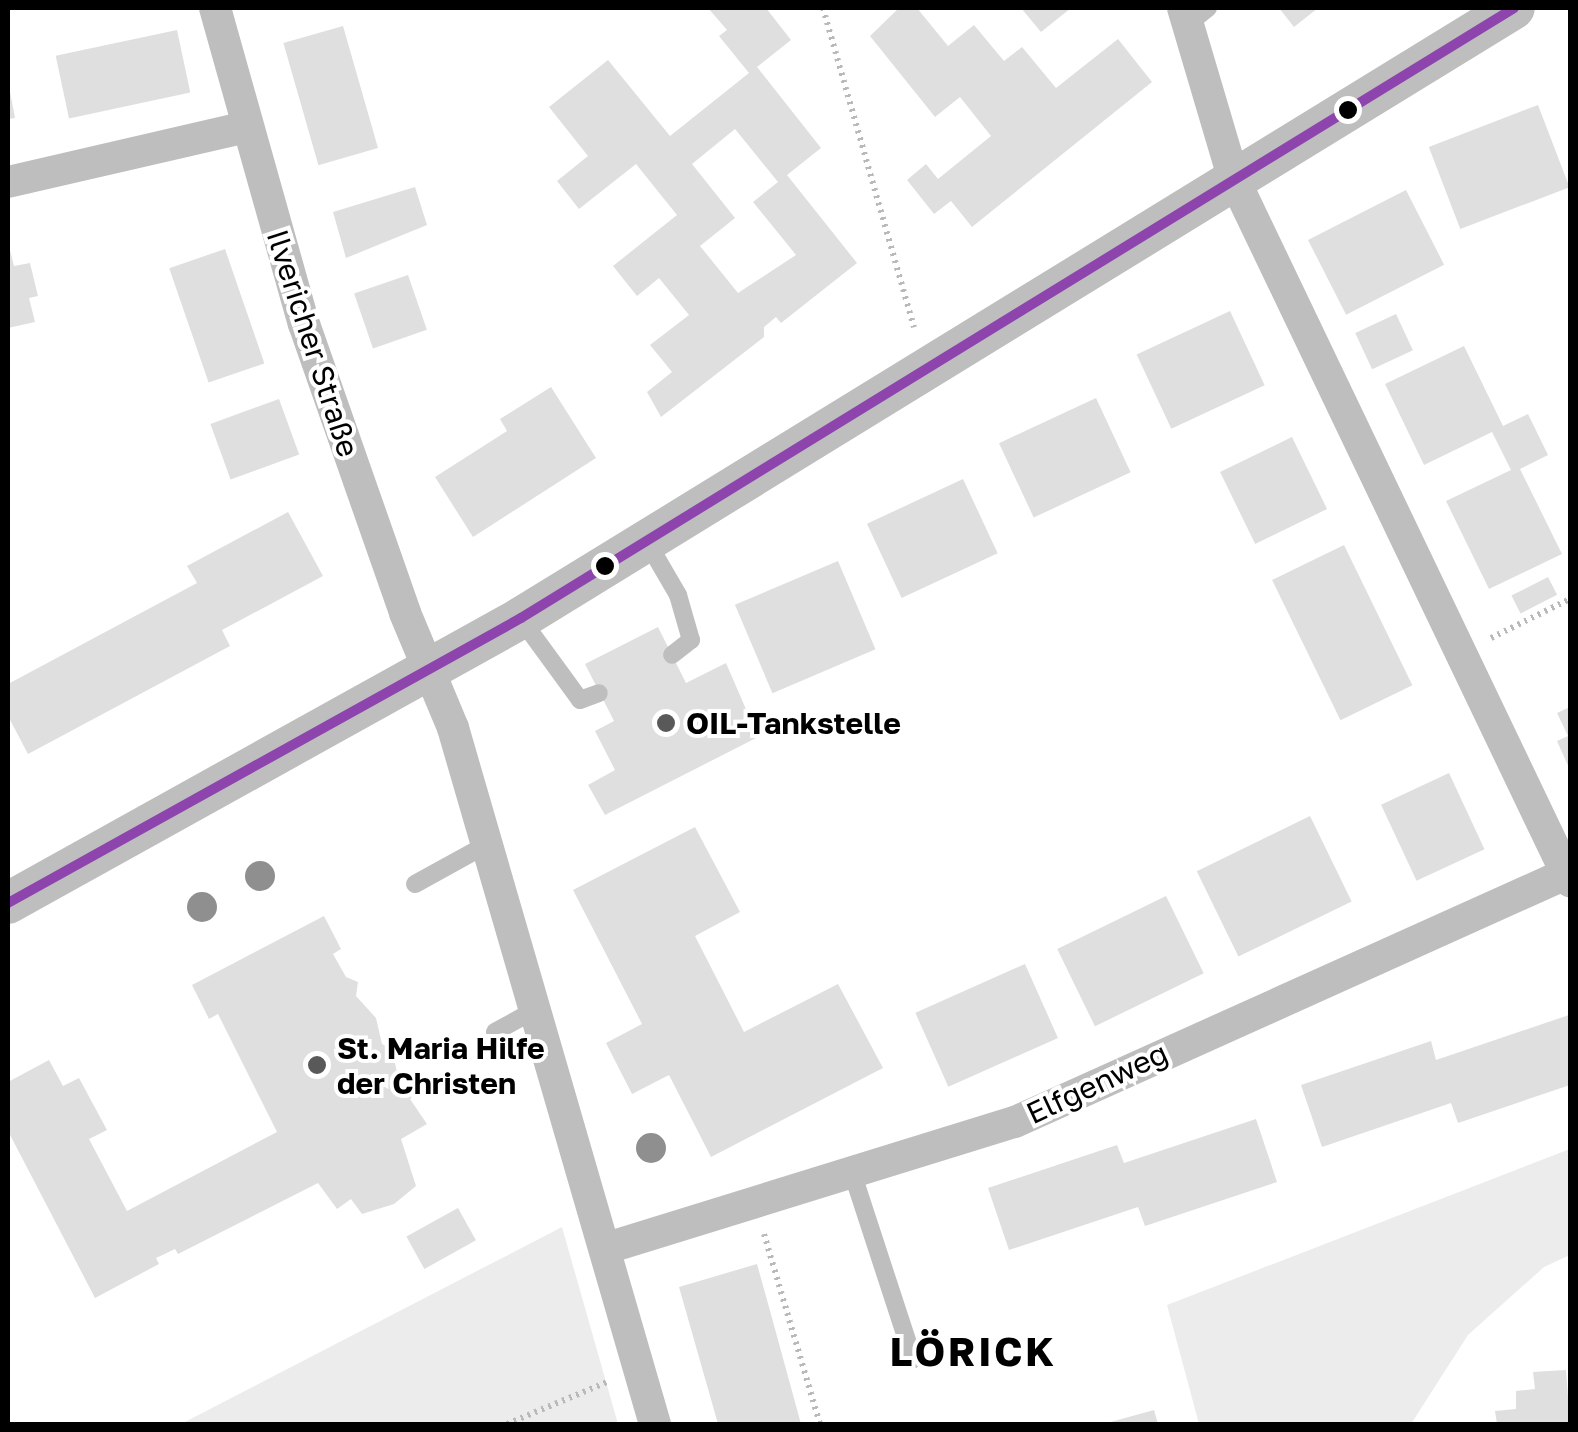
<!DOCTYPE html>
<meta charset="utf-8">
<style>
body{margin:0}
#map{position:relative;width:1578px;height:1432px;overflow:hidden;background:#fff;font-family:"Golos Text",sans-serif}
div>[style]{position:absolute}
.green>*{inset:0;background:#ececec}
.building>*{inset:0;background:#dfdfdf;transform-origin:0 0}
.path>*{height:6px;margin-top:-3px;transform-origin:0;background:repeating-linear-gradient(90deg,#b9b9b9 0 2.5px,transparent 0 7.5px)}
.service>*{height:18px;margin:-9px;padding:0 9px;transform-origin:9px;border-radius:9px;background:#bebebe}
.minor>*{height:32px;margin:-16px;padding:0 16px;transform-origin:16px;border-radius:16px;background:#bebebe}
.tertiary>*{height:42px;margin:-21px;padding:0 21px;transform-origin:21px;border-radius:21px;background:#bebebe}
.bus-1>*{height:10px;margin:-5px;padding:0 5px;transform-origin:5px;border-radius:5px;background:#8e44ad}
.trees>*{width:30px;height:30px;margin:-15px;border-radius:50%;background:#8f8f8f}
.dots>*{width:28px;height:28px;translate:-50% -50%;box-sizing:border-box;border:5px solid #fff;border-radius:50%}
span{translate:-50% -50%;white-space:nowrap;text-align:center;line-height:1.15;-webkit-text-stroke:8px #fff;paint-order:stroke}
.street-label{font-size:30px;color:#000}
.poi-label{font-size:30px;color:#000;font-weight:700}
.left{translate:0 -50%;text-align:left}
.district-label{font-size:40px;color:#000;font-weight:700;letter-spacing:2.5px}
.frame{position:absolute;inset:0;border:10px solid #000;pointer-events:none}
</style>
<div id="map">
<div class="green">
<div style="clip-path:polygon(1570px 1149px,1570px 1255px,1544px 1267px,1468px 1335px,1411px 1424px,1199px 1424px,1167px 1305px)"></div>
<div style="clip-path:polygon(562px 1227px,618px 1424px,181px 1424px)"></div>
</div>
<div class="building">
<div style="clip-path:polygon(evenodd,708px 8px,766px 8px,791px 40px,757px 67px,821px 148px,787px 175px,857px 263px,781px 323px,776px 317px,764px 327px,764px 337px,661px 417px,647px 392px,672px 372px,650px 345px,689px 315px,659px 278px,637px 296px,613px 266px,677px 215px,636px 164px,579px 209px,557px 181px,588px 156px,549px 107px,608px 60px,670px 136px,749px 73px,719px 36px,727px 30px,708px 8px,735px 129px,778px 182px,753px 202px,796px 255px,738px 293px,700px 246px,735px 218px,692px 164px,735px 129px)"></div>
<div style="clip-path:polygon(899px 8px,917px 8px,948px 46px,974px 25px,1004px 61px,1022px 47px,1056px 88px,1118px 39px,1152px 82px,972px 227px,951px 201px,934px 214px,907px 180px,926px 164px,938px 179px,991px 136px,960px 97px,935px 117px,870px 36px)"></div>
<div style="clip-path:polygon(1021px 8px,1071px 8px,1041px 32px)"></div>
<div style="clip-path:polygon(1279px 8px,1318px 8px,1294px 27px)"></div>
<div style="left:343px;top:26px;width:127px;height:62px;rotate:74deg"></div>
<div style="left:177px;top:30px;width:64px;height:124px;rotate:78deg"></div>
<div style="clip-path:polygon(8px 81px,15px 118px,8px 119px)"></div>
<div style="left:1538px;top:105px;width:88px;height:117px;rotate:69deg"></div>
<div style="clip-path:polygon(415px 187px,427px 225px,346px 258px,333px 212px)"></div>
<div style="left:1406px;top:190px;width:84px;height:110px;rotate:63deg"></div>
<div style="clip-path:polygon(8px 242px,14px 266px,30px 263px,38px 296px,29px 298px,35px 322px,8px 328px)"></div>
<div style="left:225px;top:249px;width:121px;height:59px;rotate:71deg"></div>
<div style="left:408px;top:275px;width:58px;height:57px;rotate:71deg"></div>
<div style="left:1230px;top:311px;width:82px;height:103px;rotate:65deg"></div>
<div style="left:1396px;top:314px;width:40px;height:45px;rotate:65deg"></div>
<div style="clip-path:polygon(1464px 346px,1503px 426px,1528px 414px,1548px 455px,1520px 469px,1562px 554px,1489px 589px,1446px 501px,1511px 470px,1492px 432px,1424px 465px,1385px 384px)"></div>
<div style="clip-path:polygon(551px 387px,596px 458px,473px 537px,435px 477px,507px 431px,500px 419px)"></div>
<div style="left:1096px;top:398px;width:82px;height:107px;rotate:65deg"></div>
<div style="left:279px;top:399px;width:59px;height:73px;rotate:70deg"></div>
<div style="left:1292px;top:437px;width:80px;height:80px;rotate:64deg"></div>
<div style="left:963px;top:479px;width:82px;height:106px;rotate:65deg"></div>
<div style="clip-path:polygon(288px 512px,323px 576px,222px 630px,230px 646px,28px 754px,8px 716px,8px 684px,197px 583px,187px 566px)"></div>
<div style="left:1344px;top:545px;width:156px;height:80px;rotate:64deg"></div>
<div style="left:838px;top:561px;width:96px;height:112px;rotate:67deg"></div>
<div style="left:1548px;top:577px;width:20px;height:41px;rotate:63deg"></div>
<div style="clip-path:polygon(658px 627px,686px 683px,726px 663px,758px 737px,605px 815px,588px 785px,615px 770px,595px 731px,614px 721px,585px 664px)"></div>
<div style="clip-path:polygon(1570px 707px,1570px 770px,1557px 741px,1568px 736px,1557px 713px)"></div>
<div style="left:1449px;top:773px;width:84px;height:75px;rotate:65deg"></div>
<div style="left:1310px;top:816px;width:95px;height:126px;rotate:64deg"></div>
<div style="clip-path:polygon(695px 827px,740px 912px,695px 936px,744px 1032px,838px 984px,883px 1068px,711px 1157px,669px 1075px,632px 1094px,606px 1043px,642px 1024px,573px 890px)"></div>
<div style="left:1166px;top:896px;width:86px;height:121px;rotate:64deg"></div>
<div style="clip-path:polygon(324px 916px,341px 949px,333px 954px,346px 977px,358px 982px,356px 996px,376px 1018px,382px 1044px,392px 1049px,398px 1077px,410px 1071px,421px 1092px,410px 1099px,427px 1124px,401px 1139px,416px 1186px,394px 1204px,362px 1214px,351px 1199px,337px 1209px,318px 1183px,178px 1254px,175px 1249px,156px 1258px,159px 1264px,95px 1298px,8px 1131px,8px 1082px,49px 1060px,63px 1086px,79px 1078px,107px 1130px,89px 1139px,127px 1211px,277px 1132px,218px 1014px,209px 1019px,192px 985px)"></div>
<div style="left:1025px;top:964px;width:81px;height:120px;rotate:66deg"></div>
<div style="clip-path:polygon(1569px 1015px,1570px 1085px,1458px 1123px,1451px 1103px,1322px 1147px,1301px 1085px,1431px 1041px,1436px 1060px)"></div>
<div style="clip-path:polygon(1256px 1119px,1277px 1182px,1145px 1226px,1138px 1207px,1009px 1250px,988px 1188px,1117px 1145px,1124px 1163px)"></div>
<div style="left:458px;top:1208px;width:37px;height:59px;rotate:61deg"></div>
<div style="clip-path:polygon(757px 1264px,772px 1318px,801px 1424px,718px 1424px,679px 1287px)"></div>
<div style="clip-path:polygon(1566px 1370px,1570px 1424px,1497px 1424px,1495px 1411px,1516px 1409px,1516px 1391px,1535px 1389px,1533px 1372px)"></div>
<div style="clip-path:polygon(1154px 1410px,1158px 1424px,1107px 1424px,1107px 1423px)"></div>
</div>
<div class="path">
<div style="left:823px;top:8px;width:332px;rotate:74.1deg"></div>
<div style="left:1491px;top:638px;width:88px;rotate:-26.3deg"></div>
<div style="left:764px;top:1234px;width:198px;rotate:73.6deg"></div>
<div style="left:507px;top:1424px;width:108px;rotate:-22.8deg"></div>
</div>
<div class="service">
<div style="left:1188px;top:24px;width:26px;rotate:-39deg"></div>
<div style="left:646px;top:540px;width:64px;rotate:59.8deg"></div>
<div style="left:678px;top:595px;width:47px;rotate:73.9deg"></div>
<div style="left:691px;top:640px;width:24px;rotate:142deg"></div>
<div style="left:521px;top:619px;width:100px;rotate:53.9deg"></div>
<div style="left:580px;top:700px;width:20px;rotate:-20deg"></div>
<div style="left:415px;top:884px;width:81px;rotate:-28.8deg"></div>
<div style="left:495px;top:1032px;width:43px;rotate:-28.9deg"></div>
<div style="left:853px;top:1175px;width:194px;rotate:71.9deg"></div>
</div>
<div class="minor">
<div style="left:215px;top:8px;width:328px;rotate:74.3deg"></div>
<div style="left:304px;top:324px;width:306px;rotate:70.7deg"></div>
<div style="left:405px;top:613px;width:125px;rotate:67.3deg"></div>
<div style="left:453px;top:728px;width:725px;rotate:73.82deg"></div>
<div style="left:1183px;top:8px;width:176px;rotate:73.5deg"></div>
<div style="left:1233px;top:177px;width:781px;rotate:64.42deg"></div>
<div style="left:8px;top:182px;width:244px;rotate:-13deg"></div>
<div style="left:607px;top:1248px;width:427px;rotate:-17.2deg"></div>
<div style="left:1015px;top:1122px;width:609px;rotate:-24.25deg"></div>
</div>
<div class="tertiary">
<div style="left:8px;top:903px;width:587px;rotate:-29.05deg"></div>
<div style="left:521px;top:618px;width:1165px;rotate:-31.56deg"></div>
</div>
<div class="bus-1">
<div style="left:8px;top:903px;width:587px;rotate:-29.05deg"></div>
<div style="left:521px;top:618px;width:1165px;rotate:-31.56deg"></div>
</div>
<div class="trees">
<div style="left:260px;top:876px"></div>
<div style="left:202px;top:907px"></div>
<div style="left:651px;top:1148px"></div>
</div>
<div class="dots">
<div style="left:1348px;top:110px;background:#000"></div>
<div style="left:605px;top:566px;background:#000"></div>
<div style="left:666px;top:723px;background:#595959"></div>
<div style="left:317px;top:1065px;background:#595959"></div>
</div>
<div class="street-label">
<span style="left:313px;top:343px;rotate:72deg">Ilvericher Straße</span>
<span style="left:1097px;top:1083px;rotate:-25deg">Elfgenweg</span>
</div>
<div class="poi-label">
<span class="left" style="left:686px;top:723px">OIL-Tankstelle</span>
<span class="left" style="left:337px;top:1065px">St. Maria Hilfe<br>der Christen</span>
</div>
<div class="district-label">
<span style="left:973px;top:1351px">LÖRICK</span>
</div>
<div class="frame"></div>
</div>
